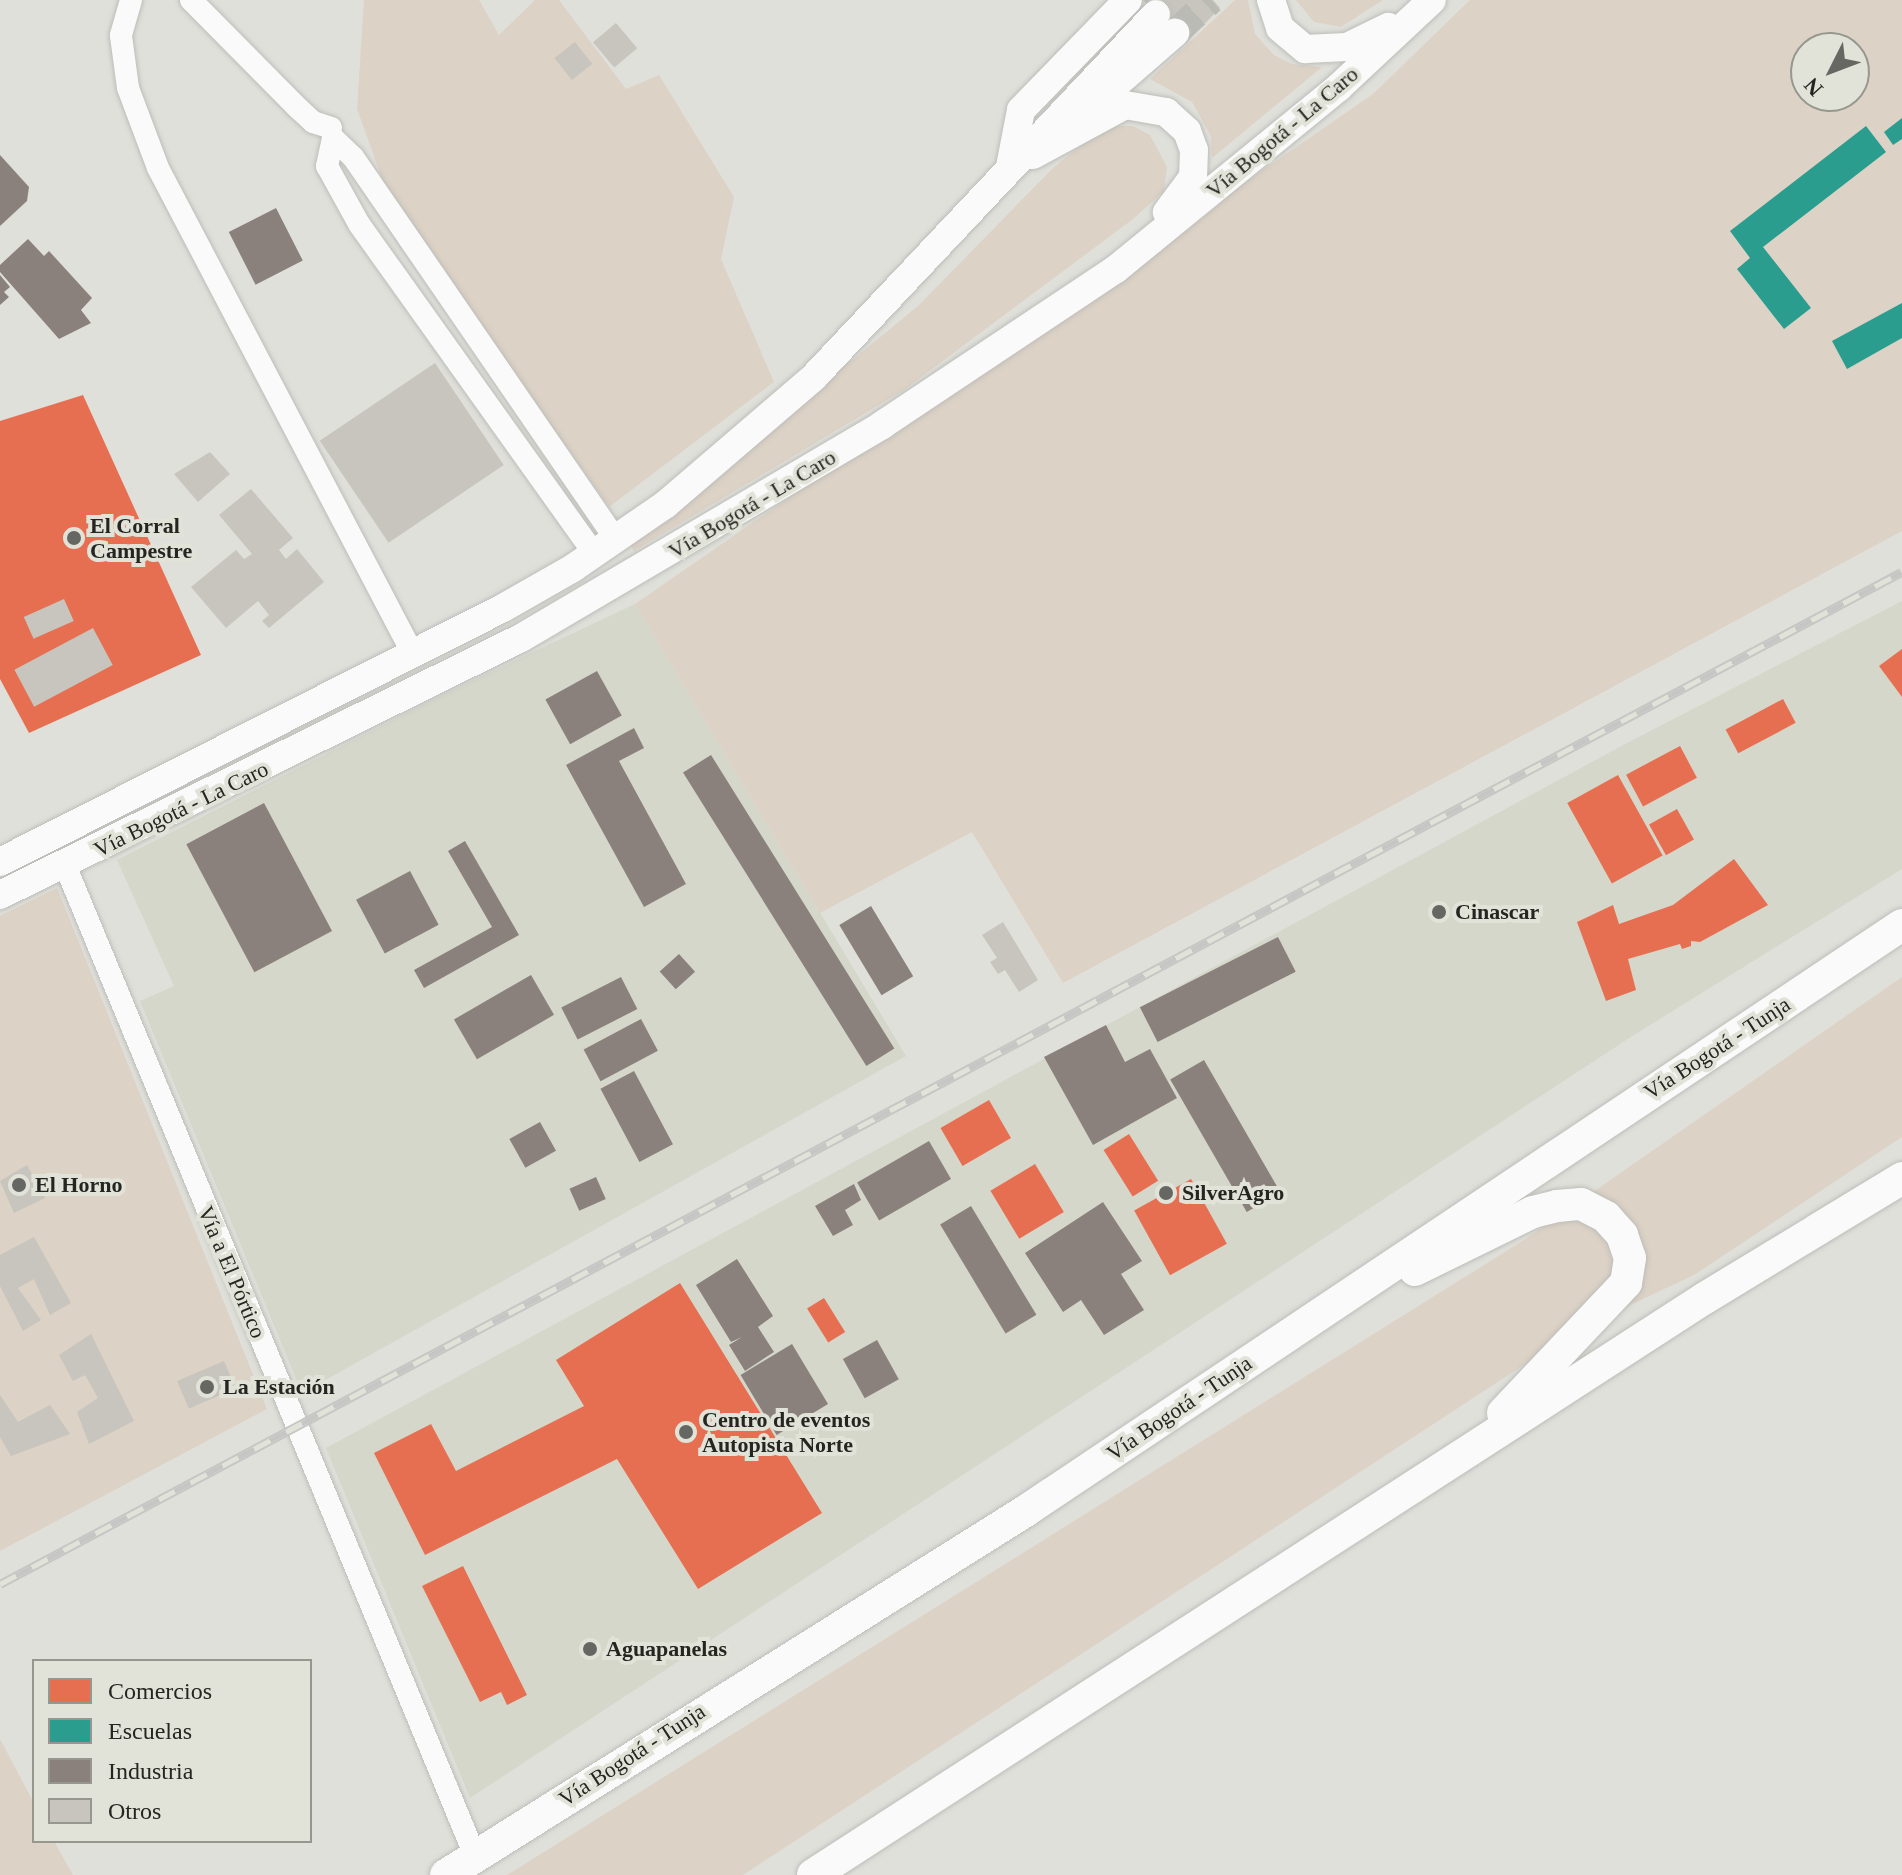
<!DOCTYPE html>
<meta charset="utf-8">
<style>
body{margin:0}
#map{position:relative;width:1902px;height:1875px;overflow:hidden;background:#e0e0db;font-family:"Times New Roman",serif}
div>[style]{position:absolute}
.built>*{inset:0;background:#d5d7cb}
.green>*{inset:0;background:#dcd2c5}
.shops>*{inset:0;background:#e76f51;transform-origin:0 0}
.schools>*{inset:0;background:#2a9d8f}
.industry>*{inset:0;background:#8a817c;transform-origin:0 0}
.building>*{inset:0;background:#c7c5bd;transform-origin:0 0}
.major-tunnel>*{height:28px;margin-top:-14px;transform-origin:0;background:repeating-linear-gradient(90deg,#bbbbb6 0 28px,transparent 0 42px)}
.roads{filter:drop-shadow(0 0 2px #bdbdb9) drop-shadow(0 0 2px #bdbdb9)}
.minor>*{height:22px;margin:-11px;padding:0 11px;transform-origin:11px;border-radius:11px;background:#fafafa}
.major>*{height:28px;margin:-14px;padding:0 14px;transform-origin:14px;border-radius:14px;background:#fafafa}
.highway>*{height:32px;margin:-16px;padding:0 16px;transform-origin:16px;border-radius:16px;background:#fafafa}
.rail>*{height:9px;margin-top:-4.5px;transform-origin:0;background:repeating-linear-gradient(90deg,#e2e3d8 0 18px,#c6c6c4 0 36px);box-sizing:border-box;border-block:2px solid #c6c6c4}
.dots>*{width:22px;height:22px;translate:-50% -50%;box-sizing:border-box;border:4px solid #e2e3d8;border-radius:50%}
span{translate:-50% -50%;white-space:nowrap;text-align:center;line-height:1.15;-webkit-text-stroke:8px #e2e3d8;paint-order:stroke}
.street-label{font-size:22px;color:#252521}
.poi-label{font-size:22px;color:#252521;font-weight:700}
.left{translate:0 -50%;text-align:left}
.legend{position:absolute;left:32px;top:1659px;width:280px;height:184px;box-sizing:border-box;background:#e2e3d8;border:2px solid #96978f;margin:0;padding:10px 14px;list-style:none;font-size:24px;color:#252521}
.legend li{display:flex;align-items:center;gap:16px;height:40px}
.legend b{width:40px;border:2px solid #96978f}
.north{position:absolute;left:1790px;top:32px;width:80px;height:80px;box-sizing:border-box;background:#e2e3d8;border:2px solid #96978f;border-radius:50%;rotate:228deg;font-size:22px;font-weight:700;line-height:32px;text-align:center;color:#252521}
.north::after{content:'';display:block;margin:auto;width:28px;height:36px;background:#666662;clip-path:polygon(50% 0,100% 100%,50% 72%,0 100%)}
</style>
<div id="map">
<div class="built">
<div style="clip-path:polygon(1902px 601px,1902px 869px,1634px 1035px,470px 1798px,326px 1448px,1627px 743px)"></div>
<div style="clip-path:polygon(635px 604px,906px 1056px,302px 1393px,140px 1001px,174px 986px,117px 860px,444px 694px)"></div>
</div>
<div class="green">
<div style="clip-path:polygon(364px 0,479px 0,499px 35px,535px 0,559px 0,626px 89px,659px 75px,734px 197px,721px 259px,774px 382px,609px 507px,389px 198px,357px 109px)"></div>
<div style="clip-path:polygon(1235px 0,1248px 0,1255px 34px,1274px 55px,1292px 64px,1322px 67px,1212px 158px,1211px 136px,1192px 102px,1150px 79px)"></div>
<div style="clip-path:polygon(1296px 0,1383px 0,1341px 27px,1314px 22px)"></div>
<div style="clip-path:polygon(evenodd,1470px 0,1902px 0,1902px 531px,1063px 983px,972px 832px,820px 913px,635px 604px,1373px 94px,1470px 0,1806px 48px,1854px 48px,1854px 96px,1806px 96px,1806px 48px)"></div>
<div style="clip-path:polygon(1104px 126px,1133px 126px,1150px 135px,1167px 167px,1164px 191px,1133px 219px,904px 390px,634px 551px,630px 544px,919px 305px,1053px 168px)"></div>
<div style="clip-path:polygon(57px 888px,267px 1409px,0 1551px,0 916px)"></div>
<div style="clip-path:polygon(1902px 977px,1902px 1137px,1694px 1275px,1579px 1329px,743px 1875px,507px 1875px,1524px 1240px)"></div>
<div style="clip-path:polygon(0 1739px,34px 1803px,34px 1841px,54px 1841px,73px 1875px,0 1875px)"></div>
</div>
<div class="shops">
<div style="clip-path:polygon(83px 395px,201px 655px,29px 733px,0 679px,0 421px)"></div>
<div style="clip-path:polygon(1902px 649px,1902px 697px,1879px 666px)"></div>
<div style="left:1783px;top:699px;width:27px;height:65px;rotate:62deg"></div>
<div style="left:1680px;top:746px;width:36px;height:61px;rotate:62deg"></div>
<div style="left:1618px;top:775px;width:92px;height:58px;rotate:61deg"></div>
<div style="left:1677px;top:809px;width:35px;height:32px;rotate:61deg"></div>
<div style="clip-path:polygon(1734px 859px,1768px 905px,1700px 942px,1691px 941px,1691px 946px,1682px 949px,1680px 944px,1628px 959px,1636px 990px,1606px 1001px,1577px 922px,1613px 905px,1619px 924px,1673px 905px)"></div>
<div style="left:989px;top:1100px;width:44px;height:56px;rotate:60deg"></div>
<div style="left:1129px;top:1134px;width:55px;height:30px;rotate:58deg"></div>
<div style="left:1035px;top:1164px;width:56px;height:52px;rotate:59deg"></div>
<div style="left:1191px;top:1179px;width:74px;height:65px;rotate:61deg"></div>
<div style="clip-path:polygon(680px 1283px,822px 1513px,698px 1589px,617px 1459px,425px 1555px,374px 1453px,431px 1424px,456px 1471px,584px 1406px,556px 1360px)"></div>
<div style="left:824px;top:1298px;width:40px;height:20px;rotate:58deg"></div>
<div style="clip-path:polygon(463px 1566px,527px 1695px,507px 1705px,501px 1692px,480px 1702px,422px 1586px)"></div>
</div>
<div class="schools">
<div style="clip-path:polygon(1902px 118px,1902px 139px,1893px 145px,1884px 132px)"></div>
<div style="clip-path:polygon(1866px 126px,1886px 152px,1763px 247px,1811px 308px,1784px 329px,1737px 269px,1750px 258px,1730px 231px)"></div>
<div style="clip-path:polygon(1902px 303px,1902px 338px,1847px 369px,1832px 341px)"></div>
</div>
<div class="industry">
<div style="clip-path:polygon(0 155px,29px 187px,27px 201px,0 226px)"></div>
<div style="left:276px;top:208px;width:59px;height:53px;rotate:63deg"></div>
<div style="clip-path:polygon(28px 239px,44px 256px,49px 251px,92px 298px,81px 310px,91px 323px,59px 339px,0 272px,0 265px)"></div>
<div style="clip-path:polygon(0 275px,10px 287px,4px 292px,9px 297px,0 305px)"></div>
<div style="left:597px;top:671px;width:51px;height:59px;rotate:61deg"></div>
<div style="clip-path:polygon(634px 728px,644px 748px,619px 761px,686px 884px,644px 907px,566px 765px)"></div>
<div style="left:711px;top:755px;width:346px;height:33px;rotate:58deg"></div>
<div style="left:264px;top:803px;width:145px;height:88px;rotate:62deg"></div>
<div style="clip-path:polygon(465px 841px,519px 935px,424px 988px,414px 970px,492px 927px,448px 851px)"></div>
<div style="left:410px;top:871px;width:61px;height:61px;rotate:62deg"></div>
<div style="left:871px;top:906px;width:82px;height:37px;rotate:59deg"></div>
<div style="left:1278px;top:937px;width:39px;height:155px;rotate:63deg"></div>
<div style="left:679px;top:954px;width:24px;height:26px;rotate:48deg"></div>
<div style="left:531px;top:975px;width:46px;height:89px;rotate:60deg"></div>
<div style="left:621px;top:977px;width:36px;height:67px;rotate:63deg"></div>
<div style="left:641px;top:1019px;width:36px;height:65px;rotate:62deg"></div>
<div style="clip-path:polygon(1106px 1025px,1125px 1062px,1150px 1049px,1177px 1098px,1093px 1145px,1044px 1057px)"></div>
<div style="left:1204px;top:1060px;width:153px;height:39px;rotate:60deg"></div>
<div style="left:634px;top:1071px;width:83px;height:38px;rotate:62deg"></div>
<div style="left:540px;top:1122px;width:33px;height:35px;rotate:61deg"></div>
<div style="left:929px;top:1141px;width:44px;height:83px;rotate:60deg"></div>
<div style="left:596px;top:1177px;width:24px;height:29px;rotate:66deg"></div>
<div style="clip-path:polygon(854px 1184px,861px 1200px,845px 1210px,853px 1225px,833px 1236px,815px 1206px)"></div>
<div style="clip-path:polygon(1103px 1202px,1142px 1261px,1121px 1274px,1144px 1310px,1104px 1335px,1081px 1300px,1063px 1312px,1025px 1253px)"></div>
<div style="left:971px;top:1206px;width:127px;height:36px;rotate:59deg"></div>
<div style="clip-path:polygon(737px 1259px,773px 1316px,758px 1327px,774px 1352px,745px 1371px,729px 1345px,742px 1337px,731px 1342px,696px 1285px)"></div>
<div style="left:877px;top:1340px;width:45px;height:39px;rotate:61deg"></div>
<div style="left:792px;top:1344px;width:70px;height:60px;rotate:59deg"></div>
</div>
<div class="building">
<div style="clip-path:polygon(1143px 0,1213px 0,1220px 8px,1185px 44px)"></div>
<div style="left:616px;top:23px;width:33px;height:30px;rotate:50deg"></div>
<div style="left:575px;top:42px;width:28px;height:26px;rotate:52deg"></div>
<div style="left:435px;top:363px;width:123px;height:139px;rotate:56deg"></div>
<div style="clip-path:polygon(210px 452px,230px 474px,198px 502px,174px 474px)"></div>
<div style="clip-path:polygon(251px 489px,293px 538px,279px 550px,286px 559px,297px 549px,324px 582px,269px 628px,262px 621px,269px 615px,258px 601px,226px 628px,191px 587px,236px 550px,244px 559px,252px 554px,219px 515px)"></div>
<div style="left:64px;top:599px;width:24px;height:44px;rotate:66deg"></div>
<div style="left:93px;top:628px;width:42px;height:89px;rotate:62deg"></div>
<div style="clip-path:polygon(1003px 922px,1038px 980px,1019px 992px,1005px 970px,998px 974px,990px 962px,997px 958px,982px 935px)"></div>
<div style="clip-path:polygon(27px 1165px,45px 1198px,14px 1213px,0 1181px)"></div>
<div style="clip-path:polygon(34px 1237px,71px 1303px,50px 1315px,34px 1279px,18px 1288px,41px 1320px,23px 1331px,0 1286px,0 1255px)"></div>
<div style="clip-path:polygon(91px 1334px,134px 1421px,89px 1444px,77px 1412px,98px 1398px,85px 1375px,73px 1381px,59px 1355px)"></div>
<div style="left:224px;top:1361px;width:30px;height:51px;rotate:67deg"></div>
<div style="clip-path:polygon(0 1395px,18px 1422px,50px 1405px,70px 1434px,11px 1456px,0 1437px)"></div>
</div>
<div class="major-tunnel">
<div style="left:1146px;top:3px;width:4px;rotate:-45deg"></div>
<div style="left:1175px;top:33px;width:49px;rotate:-42.5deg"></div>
</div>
<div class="roads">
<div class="minor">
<div style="left:131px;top:0;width:37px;rotate:106deg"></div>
<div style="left:121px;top:36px;width:52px;rotate:82.3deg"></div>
<div style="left:128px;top:88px;width:85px;rotate:69.4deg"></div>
<div style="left:158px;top:168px;width:551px;rotate:62.32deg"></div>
<div style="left:191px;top:0;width:152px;rotate:45.3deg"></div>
<div style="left:298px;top:108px;width:21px;rotate:43deg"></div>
<div style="left:313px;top:122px;width:19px;rotate:18deg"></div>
<div style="left:333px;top:138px;width:29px;rotate:102deg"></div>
<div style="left:327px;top:166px;width:66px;rotate:61.1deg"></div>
<div style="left:359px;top:224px;width:405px;rotate:54.5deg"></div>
<div style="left:333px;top:138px;width:28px;rotate:44deg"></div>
<div style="left:353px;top:157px;width:464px;rotate:55.5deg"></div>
<div style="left:65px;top:865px;width:1072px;rotate:67.52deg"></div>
</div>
<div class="major">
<div style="left:1271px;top:0;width:29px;rotate:72deg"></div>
<div style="left:1280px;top:28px;width:33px;rotate:40deg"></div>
<div style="left:1305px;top:49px;width:42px;rotate:-2.7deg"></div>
<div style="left:1347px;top:47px;width:46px;rotate:-26deg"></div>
<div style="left:1084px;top:112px;width:121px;rotate:-41deg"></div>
<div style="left:1033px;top:155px;width:105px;rotate:-28.5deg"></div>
<div style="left:1125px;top:105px;width:42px;rotate:9.7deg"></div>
<div style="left:1166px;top:112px;width:28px;rotate:42deg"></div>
<div style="left:1187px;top:131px;width:20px;rotate:70deg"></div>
<div style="left:1194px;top:150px;width:27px;rotate:92deg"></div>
<div style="left:1193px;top:177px;width:44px;rotate:126.6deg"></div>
<div style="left:1010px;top:167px;width:58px;rotate:-79.1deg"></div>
<div style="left:1021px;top:110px;width:153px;rotate:-45.8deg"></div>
<div style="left:0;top:862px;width:563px;rotate:-26.79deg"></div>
<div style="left:503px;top:608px;width:81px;rotate:-29.7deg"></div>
<div style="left:573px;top:568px;width:113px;rotate:-34.5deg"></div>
<div style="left:666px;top:504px;width:194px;rotate:-40.6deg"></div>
<div style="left:813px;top:378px;width:500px;rotate:-46.7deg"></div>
<div style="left:0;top:895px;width:581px;rotate:-26.26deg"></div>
<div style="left:521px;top:638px;width:419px;rotate:-30.5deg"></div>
<div style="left:882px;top:425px;width:281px;rotate:-33.7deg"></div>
<div style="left:1116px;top:269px;width:288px;rotate:-39.2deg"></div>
<div style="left:1339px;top:87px;width:127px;rotate:-43.1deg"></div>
</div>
<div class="highway">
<div style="left:1415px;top:1270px;width:131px;rotate:-26.2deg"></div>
<div style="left:1533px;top:1212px;width:25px;rotate:-14deg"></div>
<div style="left:1557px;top:1206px;width:24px;rotate:-5deg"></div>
<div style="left:1581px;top:1204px;width:28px;rotate:27deg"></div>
<div style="left:1606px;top:1217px;width:24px;rotate:48deg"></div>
<div style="left:1622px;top:1235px;width:24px;rotate:71deg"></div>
<div style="left:1630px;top:1258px;width:25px;rotate:99deg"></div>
<div style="left:1626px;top:1283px;width:179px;rotate:133.4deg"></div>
<div style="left:446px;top:1875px;width:683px;rotate:-32.13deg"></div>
<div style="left:1024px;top:1512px;width:1056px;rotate:-33.77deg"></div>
<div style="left:813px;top:1875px;width:1062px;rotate:-32.9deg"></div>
<div style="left:1705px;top:1298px;width:231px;rotate:-31.3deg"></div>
</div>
</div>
<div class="rail">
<div style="left:0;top:1584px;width:2154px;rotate:-28.02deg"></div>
</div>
<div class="dots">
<div style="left:74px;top:538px;background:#666662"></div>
<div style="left:1439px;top:912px;background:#666662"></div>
<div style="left:19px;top:1185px;background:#666662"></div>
<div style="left:1166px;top:1193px;background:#666662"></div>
<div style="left:207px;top:1387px;background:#666662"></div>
<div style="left:686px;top:1432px;background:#666662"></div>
<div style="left:590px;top:1649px;background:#666662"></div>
</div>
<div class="street-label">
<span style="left:1282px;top:132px;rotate:-40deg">Vía Bogotá - La Caro</span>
<span style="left:752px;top:504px;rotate:-31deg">Vía Bogotá - La Caro</span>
<span style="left:181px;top:809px;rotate:-26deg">Vía Bogotá - La Caro</span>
<span style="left:1717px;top:1048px;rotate:-33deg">Vía Bogotá - Tunja</span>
<span style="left:232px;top:1272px;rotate:67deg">Vía a El Pórtico</span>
<span style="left:1179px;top:1408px;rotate:-34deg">Vía Bogotá - Tunja</span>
<span style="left:632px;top:1755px;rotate:-33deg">Vía Bogotá - Tunja</span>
</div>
<div class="poi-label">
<span class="left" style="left:90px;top:538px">El Corral<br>Campestre</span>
<span class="left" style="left:1455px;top:912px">Cinascar</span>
<span class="left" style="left:35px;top:1185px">El Horno</span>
<span class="left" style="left:1182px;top:1193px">SilverAgro</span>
<span class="left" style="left:223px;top:1387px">La Estación</span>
<span class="left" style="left:702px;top:1432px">Centro de eventos<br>Autopista Norte</span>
<span class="left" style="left:606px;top:1649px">Aguapanelas</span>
</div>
<ul class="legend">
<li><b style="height:22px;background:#e76f51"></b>Comercios</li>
<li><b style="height:22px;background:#2a9d8f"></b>Escuelas</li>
<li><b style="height:22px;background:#8a817c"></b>Industria</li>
<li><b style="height:22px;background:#c7c5bd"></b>Otros</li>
</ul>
<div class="north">N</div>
</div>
